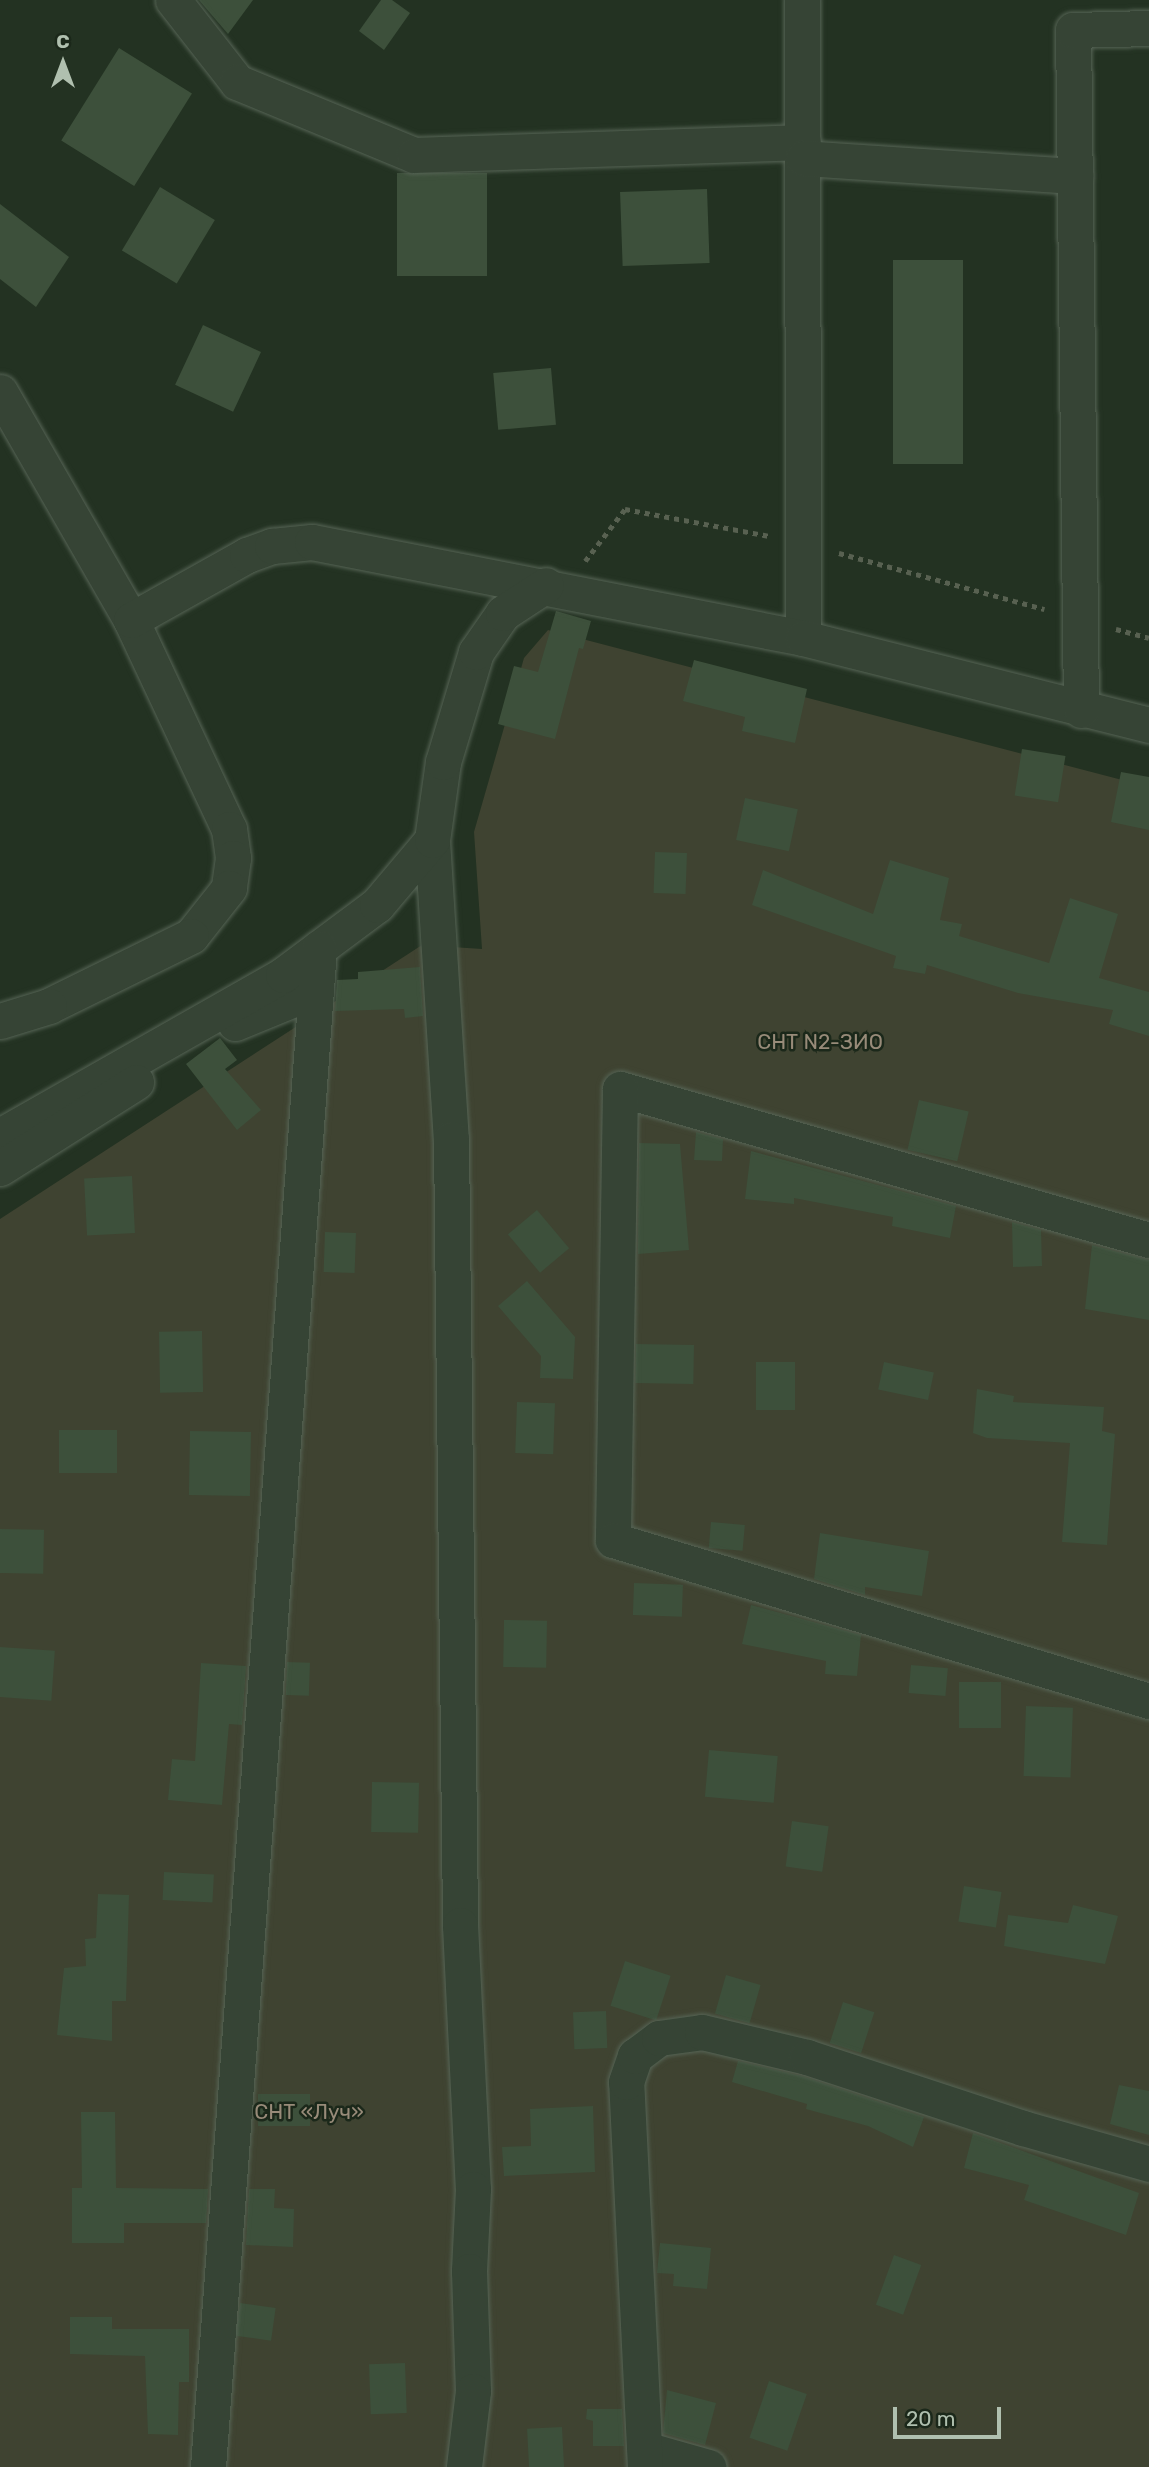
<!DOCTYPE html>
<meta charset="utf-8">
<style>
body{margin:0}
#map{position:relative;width:1149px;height:2467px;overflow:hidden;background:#233222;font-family:Rubik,sans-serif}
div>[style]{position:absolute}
.green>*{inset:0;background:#3f4331}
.building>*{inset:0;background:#3d503b;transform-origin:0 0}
.path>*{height:4.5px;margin-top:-2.25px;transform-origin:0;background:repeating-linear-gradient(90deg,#586151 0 5px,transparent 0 10px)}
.roads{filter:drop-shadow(0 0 2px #566455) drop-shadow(0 0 2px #566455)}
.minor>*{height:35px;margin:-17.5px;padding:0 17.5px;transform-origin:17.5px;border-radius:17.5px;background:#364435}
span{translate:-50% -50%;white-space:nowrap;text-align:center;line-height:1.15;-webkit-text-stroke:5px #1b281a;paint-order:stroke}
.park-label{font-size:21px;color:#988b79}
.north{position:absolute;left:28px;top:28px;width:70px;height:70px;-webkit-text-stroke:5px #1b281a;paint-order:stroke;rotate:0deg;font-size:19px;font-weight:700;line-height:28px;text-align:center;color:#b0c0af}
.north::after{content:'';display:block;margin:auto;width:24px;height:32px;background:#b0c0af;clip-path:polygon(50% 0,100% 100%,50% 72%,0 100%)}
.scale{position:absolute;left:893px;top:2407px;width:108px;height:32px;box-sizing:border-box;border:4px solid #b0c0af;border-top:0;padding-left:9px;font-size:21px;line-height:24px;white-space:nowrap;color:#b0c0af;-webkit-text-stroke:5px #1b281a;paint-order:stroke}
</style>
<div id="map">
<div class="green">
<div style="clip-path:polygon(548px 630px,1149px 787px,1149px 2467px,0 2467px,0 1219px,422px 945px,482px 949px,474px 832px,524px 658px)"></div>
</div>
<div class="building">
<div style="clip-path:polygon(199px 0,253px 0,228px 34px)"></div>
<div style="clip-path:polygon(381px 0,392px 0,410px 13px,384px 50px,359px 31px)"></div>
<div style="left:119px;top:48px;width:86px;height:109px;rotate:32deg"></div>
<div style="left:397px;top:173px;width:90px;height:103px"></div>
<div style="left:160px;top:187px;width:64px;height:74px;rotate:31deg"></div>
<div style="left:707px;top:189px;width:74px;height:87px;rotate:88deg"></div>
<div style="clip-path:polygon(0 204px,69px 257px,36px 307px,0 279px)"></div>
<div style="left:893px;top:260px;width:70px;height:204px"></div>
<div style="left:203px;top:325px;width:64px;height:66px;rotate:25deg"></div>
<div style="left:551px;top:368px;width:57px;height:58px;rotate:85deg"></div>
<div style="clip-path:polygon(556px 611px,591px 621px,583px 649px,579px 648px,555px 739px,498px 724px,514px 666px,538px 672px)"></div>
<div style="clip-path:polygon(694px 660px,807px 689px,795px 743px,742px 731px,745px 717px,683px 701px)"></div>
<div style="left:1022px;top:749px;width:44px;height:47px;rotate:9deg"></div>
<div style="clip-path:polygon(1121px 772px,1149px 777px,1149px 830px,1111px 822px)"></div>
<div style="left:745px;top:798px;width:54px;height:43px;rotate:12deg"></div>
<div style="left:655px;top:852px;width:32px;height:41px;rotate:2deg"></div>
<div style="clip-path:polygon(890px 860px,949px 878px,940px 920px,962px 924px,959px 936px,1049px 963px,1070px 898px,1118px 914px,1099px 978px,1149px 992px,1149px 1036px,1109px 1024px,1113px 1010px,1018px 993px,927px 965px,925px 974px,893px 968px,896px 956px,752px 905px,763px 870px,873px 914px)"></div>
<div style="clip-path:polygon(420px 967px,423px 1016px,405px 1018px,404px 1009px,335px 1011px,337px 980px,358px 979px,358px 972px)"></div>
<div style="clip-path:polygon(220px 1038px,237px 1060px,225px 1069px,261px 1110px,237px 1130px,186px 1064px)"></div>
<div style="left:919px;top:1100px;width:51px;height:51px;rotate:13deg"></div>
<div style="clip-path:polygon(696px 1132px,723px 1139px,722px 1161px,694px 1160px)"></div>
<div style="clip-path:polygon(639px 1143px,680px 1144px,689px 1250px,638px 1254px)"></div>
<div style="clip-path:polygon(751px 1151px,956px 1206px,950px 1238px,892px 1226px,893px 1217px,794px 1198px,794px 1204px,745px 1199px)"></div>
<div style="left:132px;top:1176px;width:57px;height:48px;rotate:87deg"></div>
<div style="left:537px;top:1210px;width:50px;height:38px;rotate:50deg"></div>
<div style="clip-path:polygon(1012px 1222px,1041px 1230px,1042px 1266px,1013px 1267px)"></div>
<div style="left:325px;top:1232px;width:31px;height:40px;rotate:2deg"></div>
<div style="clip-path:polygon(1092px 1245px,1149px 1260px,1149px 1320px,1085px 1309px)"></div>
<div style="clip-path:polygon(527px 1281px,575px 1337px,573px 1379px,540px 1378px,541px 1356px,498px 1306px)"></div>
<div style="left:202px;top:1331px;width:61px;height:43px;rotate:89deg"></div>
<div style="left:636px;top:1344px;width:58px;height:39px;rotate:1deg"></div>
<div style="left:756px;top:1362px;width:39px;height:48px"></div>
<div style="left:884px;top:1362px;width:51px;height:28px;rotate:12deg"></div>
<div style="clip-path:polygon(977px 1389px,1014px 1396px,1013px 1402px,1104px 1407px,1102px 1431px,1115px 1434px,1107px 1545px,1062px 1542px,1070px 1443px,987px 1438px,973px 1433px)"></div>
<div style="left:517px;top:1402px;width:38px;height:51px;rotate:2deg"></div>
<div style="left:59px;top:1430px;width:58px;height:43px"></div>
<div style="left:190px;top:1431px;width:61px;height:64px;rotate:1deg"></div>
<div style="left:711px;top:1522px;width:34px;height:26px;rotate:5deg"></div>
<div style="left:0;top:1529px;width:44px;height:44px;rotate:1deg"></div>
<div style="clip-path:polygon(820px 1533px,929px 1551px,922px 1596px,865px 1587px,865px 1595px,814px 1579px)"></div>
<div style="left:634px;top:1583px;width:49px;height:32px;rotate:2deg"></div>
<div style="clip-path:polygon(751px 1605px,861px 1635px,857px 1676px,825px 1674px,826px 1661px,742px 1644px)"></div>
<div style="left:504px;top:1620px;width:43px;height:47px;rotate:1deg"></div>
<div style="left:0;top:1647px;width:55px;height:50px;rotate:4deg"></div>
<div style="left:287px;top:1662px;width:23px;height:33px;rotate:2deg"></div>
<div style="clip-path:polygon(201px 1663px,246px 1666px,242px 1725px,229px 1724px,222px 1805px,168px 1800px,172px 1759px,195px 1761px)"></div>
<div style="left:911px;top:1665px;width:37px;height:28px;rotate:5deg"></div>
<div style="left:959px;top:1682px;width:42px;height:46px"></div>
<div style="left:1026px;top:1706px;width:47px;height:70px;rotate:2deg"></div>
<div style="left:709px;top:1750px;width:69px;height:47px;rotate:5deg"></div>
<div style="left:372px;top:1782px;width:47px;height:50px;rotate:1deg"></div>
<div style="left:792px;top:1821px;width:37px;height:46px;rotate:8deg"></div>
<div style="left:164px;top:1872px;width:50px;height:28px;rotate:3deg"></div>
<div style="left:964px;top:1886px;width:38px;height:36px;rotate:9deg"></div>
<div style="clip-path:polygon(98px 1894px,129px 1895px,126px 2001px,112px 2001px,112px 2041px,57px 2035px,64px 1968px,86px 1966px,85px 1939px,96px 1938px)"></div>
<div style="clip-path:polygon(1073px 1905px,1118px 1916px,1105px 1964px,1004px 1946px,1008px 1915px,1068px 1923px)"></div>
<div style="left:625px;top:1961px;width:48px;height:47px;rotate:18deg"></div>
<div style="left:726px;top:1975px;width:36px;height:40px;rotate:16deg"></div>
<div style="left:843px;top:2002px;width:33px;height:43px;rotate:18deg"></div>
<div style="left:606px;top:2011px;width:37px;height:33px;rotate:88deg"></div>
<div style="clip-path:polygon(738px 2061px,802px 2076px,924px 2117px,913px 2147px,868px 2126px,806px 2109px,807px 2104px,732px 2082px)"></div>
<div style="clip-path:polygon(1119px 2085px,1149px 2091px,1149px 2135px,1110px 2124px)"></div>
<div style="left:258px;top:2094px;width:52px;height:32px"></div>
<div style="clip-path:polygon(593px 2106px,595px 2172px,504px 2176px,502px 2147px,531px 2146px,530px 2109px)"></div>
<div style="clip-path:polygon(81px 2112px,115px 2112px,116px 2188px,208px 2189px,206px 2223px,124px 2223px,124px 2243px,72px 2243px,72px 2188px,82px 2188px)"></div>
<div style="clip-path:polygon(973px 2133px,1139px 2193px,1126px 2235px,1024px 2200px,1029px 2185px,964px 2168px)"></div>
<div style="clip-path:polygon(249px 2189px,275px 2189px,274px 2208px,294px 2209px,293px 2247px,246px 2245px)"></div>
<div style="clip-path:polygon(660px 2243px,711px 2248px,707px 2289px,673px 2286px,674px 2274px,657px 2273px)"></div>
<div style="left:894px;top:2255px;width:29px;height:53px;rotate:20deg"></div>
<div style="left:240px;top:2303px;width:36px;height:33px;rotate:8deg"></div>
<div style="clip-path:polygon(70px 2317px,112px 2317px,112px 2329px,189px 2329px,189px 2382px,179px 2382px,178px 2435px,148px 2434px,145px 2356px,70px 2354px)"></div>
<div style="left:405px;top:2363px;width:50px;height:36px;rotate:88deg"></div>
<div style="left:769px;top:2381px;width:40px;height:60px;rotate:19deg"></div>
<div style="clip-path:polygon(667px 2390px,716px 2403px,705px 2445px,663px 2433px)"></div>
<div style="clip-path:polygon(587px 2409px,622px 2409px,624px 2446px,593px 2446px,593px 2421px,586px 2419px)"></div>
<div style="left:562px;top:2427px;width:40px;height:35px;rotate:87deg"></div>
</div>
<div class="path">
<div style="left:839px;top:553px;width:213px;rotate:15.3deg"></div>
<div style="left:585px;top:561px;width:66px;rotate:-52.4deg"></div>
<div style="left:625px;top:509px;width:147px;rotate:10.6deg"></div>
<div style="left:1116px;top:629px;width:34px;rotate:15deg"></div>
</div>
<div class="roads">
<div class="minor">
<div style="left:173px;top:0;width:104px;rotate:52deg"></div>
<div style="left:237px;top:82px;width:191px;rotate:22.4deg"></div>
<div style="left:414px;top:155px;width:389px;rotate:-1.9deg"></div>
<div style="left:802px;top:0;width:638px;rotate:89.91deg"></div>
<div style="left:803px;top:158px;width:273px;rotate:3.8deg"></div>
<div style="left:0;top:392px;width:263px;rotate:60.1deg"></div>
<div style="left:131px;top:620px;width:231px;rotate:64.9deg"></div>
<div style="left:229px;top:829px;width:29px;rotate:82deg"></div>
<div style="left:233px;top:858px;width:30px;rotate:98deg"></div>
<div style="left:229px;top:888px;width:61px;rotate:128.4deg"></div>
<div style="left:191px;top:936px;width:158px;rotate:153.8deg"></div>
<div style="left:49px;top:1006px;width:51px;rotate:163deg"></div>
<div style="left:131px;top:620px;width:133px;rotate:-29.3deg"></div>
<div style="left:247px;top:555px;width:27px;rotate:-20deg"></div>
<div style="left:272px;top:546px;width:40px;rotate:-5.7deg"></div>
<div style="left:312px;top:542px;width:500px;rotate:11.06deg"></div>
<div style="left:803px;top:638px;width:357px;rotate:14.1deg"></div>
<div style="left:1081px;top:710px;width:680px;rotate:-90.67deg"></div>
<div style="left:1073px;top:30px;width:76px;rotate:-1.5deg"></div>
<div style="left:432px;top:840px;width:300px;rotate:86.4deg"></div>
<div style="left:451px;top:1139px;width:786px;rotate:89.34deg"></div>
<div style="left:460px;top:1925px;width:264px;rotate:87.2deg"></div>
<div style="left:473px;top:2189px;width:82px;rotate:92.8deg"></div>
<div style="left:469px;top:2271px;width:120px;rotate:88.1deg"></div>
<div style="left:473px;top:2391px;width:77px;rotate:96.8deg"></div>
<div style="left:235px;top:1023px;width:87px;rotate:-22.2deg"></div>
<div style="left:0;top:1136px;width:326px;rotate:-29.6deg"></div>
<div style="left:283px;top:975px;width:117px;rotate:-36.7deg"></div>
<div style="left:377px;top:905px;width:85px;rotate:-49.8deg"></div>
<div style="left:432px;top:840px;width:79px;rotate:-82deg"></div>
<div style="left:443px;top:762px;width:115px;rotate:-73.3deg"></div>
<div style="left:476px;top:652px;width:47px;rotate:-55.3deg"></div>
<div style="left:503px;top:613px;width:51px;rotate:-33.1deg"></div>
<div style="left:0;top:1168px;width:161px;rotate:-32.3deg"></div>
<div style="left:1149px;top:1240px;width:550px;rotate:-164.07deg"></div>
<div style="left:620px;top:1089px;width:451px;rotate:90.9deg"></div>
<div style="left:613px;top:1540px;width:560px;rotate:16.72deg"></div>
<div style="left:645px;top:2449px;width:66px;rotate:15.9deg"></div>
<div style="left:208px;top:2467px;width:1523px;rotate:-85.82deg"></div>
<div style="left:645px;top:2467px;width:385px;rotate:-92.8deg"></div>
<div style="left:626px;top:2082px;width:28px;rotate:-71deg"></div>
<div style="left:635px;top:2056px;width:30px;rotate:-37deg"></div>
<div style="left:659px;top:2038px;width:43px;rotate:-7.9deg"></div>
<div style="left:702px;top:2032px;width:108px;rotate:13.4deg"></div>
<div style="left:807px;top:2057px;width:227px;rotate:18.2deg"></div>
<div style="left:1023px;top:2128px;width:131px;rotate:15.9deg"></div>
</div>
</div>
<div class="park-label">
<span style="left:820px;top:1042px">СНТ N2-ЗИО</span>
<span style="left:309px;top:2112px">СНТ «Луч»</span>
</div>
<div class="north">С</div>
<div class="scale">20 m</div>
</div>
